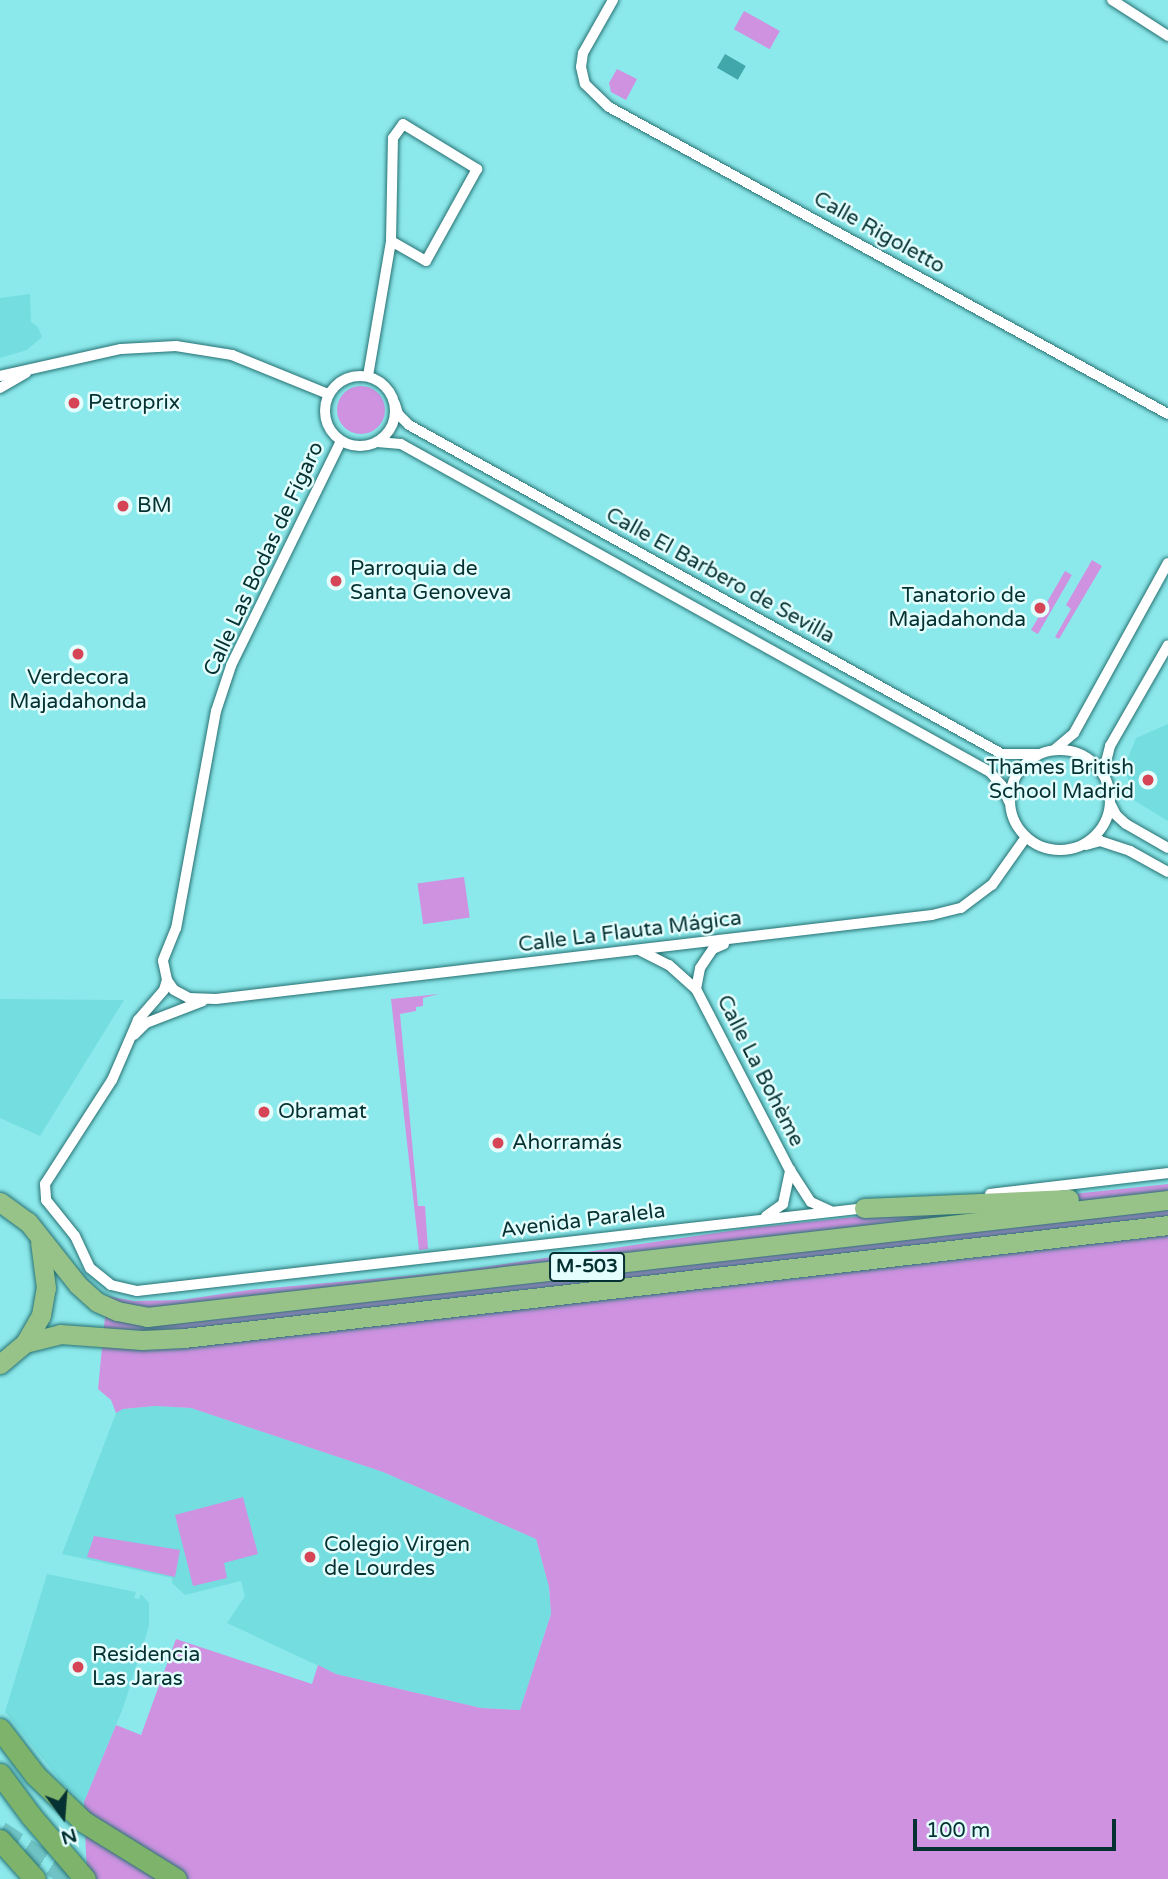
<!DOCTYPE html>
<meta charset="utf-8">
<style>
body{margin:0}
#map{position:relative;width:1168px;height:1879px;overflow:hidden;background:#8ce9eb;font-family:"Varela Round",sans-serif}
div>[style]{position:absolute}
.built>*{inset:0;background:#74dde0}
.green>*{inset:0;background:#ce92e1;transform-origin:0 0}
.round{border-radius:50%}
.water>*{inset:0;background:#41a7aa;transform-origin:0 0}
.motorway-tunnel>*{height:21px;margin-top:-10.5px;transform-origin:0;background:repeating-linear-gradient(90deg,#71c4c6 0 21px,transparent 0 31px)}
.roads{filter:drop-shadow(0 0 2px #277173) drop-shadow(0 0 2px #277173)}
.minor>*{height:10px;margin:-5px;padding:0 5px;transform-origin:5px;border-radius:5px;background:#fff}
.minor>.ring{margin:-5px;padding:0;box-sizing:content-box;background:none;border:10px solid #fff;border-radius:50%}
.trunk>*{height:19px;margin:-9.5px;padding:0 9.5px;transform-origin:9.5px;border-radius:9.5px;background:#97c288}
.motorway>*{height:21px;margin:-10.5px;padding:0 10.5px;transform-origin:10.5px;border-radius:10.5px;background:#7db36a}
.dots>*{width:19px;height:19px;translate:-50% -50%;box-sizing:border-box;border:4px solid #e4fefe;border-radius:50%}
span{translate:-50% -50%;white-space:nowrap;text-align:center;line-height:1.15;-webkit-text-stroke:5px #e4fefe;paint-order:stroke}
.shield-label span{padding:2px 5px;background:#e4fefe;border:2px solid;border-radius:5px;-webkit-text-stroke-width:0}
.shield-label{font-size:19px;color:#063132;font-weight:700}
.street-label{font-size:21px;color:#063132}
.poi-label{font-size:21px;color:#063132}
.left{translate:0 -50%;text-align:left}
.right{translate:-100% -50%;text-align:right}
.north{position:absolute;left:28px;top:1781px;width:70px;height:70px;-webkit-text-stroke:5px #e4fefe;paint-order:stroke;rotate:164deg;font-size:19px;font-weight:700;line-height:28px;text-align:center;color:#063132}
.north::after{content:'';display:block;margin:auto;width:24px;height:32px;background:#063132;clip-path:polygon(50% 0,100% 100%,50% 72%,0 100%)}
.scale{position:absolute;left:913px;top:1819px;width:203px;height:32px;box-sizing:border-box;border:4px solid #063132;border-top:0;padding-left:9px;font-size:21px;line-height:24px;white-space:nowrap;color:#063132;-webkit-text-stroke:5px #e4fefe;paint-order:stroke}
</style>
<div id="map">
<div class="built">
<div style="clip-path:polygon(30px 294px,31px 322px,38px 327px,42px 337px,27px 350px,0 358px,0 298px)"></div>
<div style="clip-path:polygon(1168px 724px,1168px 821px,1132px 799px,1125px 765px,1136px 738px)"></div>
<div style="clip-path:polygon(0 999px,124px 1000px,40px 1136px,0 1118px)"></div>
<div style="clip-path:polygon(155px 1406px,191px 1408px,383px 1472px,536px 1539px,549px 1587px,551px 1614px,520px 1710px,481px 1708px,336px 1674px,227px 1623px,245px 1596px,241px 1581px,185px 1595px,172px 1583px,172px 1578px,62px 1554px,116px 1413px,123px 1409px)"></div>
<div style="clip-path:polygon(47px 1574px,136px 1592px,134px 1598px,139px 1599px,141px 1594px,149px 1603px,149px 1626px,123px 1708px,84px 1802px,63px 1784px,5px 1712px)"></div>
</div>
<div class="green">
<div style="left:744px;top:11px;width:41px;height:21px;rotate:29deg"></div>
<div style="clip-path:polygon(617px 69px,637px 79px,626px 100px,611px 92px,609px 83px)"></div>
<div class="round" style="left:337px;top:386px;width:48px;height:48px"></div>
<div style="clip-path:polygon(1092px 560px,1102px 566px,1059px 639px,1055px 637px,1071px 609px,1066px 605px)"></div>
<div style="left:1065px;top:571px;width:8px;height:68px;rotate:30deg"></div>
<div style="left:464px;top:877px;width:41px;height:47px;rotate:82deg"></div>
<div style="clip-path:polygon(439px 994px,423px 998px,423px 1006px,416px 1007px,416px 1011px,400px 1014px,418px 1206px,425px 1206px,428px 1249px,419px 1250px,391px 999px)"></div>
<div style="clip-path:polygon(1168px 1184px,1168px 1879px,87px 1879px,84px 1802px,116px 1725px,141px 1735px,176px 1639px,312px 1684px,318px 1665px,336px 1674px,481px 1708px,520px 1710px,551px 1614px,549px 1587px,536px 1539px,383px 1472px,191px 1408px,155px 1406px,123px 1409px,116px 1413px,111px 1400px,98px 1389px,107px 1296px,134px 1301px,181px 1300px,249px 1290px,450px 1272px,750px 1228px)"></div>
<div style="clip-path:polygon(243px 1497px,258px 1554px,224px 1563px,227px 1578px,193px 1586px,175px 1515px)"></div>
<div style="clip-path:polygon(94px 1536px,180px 1550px,175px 1577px,87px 1557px)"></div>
</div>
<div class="water">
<div style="left:725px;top:54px;width:24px;height:16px;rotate:30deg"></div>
</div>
<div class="motorway-tunnel">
<div style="left:0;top:1831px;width:87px;rotate:33.3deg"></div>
</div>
<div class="roads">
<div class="minor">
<div style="left:613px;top:0;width:61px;rotate:119.5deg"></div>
<div style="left:583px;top:53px;width:14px;rotate:98deg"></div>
<div style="left:581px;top:67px;width:17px;rotate:77deg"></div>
<div style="left:585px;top:84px;width:33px;rotate:44deg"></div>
<div style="left:609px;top:107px;width:638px;rotate:28.78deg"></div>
<div style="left:1112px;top:0;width:67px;rotate:32.7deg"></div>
<div class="ring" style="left:325px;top:376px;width:60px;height:60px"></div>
<div style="left:0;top:376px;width:124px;rotate:-12.6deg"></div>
<div style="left:121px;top:349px;width:55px;rotate:-3.1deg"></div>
<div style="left:176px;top:346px;width:57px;rotate:9.1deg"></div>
<div style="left:232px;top:355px;width:104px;rotate:22.1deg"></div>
<div style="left:368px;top:376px;width:137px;rotate:-80.3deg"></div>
<div style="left:391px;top:241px;width:103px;rotate:-88.9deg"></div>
<div style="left:393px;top:138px;width:17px;rotate:-54deg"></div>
<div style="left:403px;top:124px;width:87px;rotate:31.3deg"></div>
<div style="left:477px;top:169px;width:105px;rotate:119deg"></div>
<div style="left:426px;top:261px;width:40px;rotate:-150.3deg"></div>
<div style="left:0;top:388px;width:30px;rotate:-30deg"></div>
<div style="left:395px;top:404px;width:10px;rotate:73deg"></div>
<div style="left:398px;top:414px;width:16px;rotate:45deg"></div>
<div style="left:409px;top:425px;width:678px;rotate:29.02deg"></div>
<div style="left:1002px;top:754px;width:37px"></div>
<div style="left:341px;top:441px;width:250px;rotate:116.1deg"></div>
<div style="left:231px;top:666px;width:47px;rotate:108.4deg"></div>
<div style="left:216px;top:711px;width:221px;rotate:100.4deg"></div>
<div style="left:176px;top:928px;width:35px;rotate:112deg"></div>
<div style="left:163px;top:961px;width:19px;rotate:78deg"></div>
<div style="left:167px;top:980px;width:12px;rotate:55deg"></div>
<div style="left:174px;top:990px;width:17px;rotate:28deg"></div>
<div style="left:189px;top:998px;width:27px;rotate:2deg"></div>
<div style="left:216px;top:999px;width:721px;rotate:-6.69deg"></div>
<div style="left:932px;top:915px;width:30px;rotate:-14deg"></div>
<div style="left:961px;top:908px;width:39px;rotate:-37deg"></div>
<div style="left:992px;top:885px;width:59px;rotate:-54.7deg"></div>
<div style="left:377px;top:442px;width:24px;rotate:5deg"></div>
<div style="left:401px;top:444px;width:674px;rotate:29.11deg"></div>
<div style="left:990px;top:772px;width:18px;rotate:49deg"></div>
<div style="left:1002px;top:786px;width:17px;rotate:66deg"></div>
<div class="ring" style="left:1010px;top:750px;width:90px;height:90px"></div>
<div style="left:1054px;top:750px;width:26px;rotate:-40deg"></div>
<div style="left:1074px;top:733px;width:194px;rotate:-61.1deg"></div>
<div style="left:1103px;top:774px;width:29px;rotate:-76deg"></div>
<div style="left:1110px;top:746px;width:116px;rotate:-60.1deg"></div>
<div style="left:1110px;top:803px;width:13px;rotate:63deg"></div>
<div style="left:1116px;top:815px;width:13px;rotate:42deg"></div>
<div style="left:1126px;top:824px;width:48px;rotate:29.7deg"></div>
<div style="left:1086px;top:845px;width:15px;rotate:-16deg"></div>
<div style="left:1100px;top:841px;width:32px;rotate:18deg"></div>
<div style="left:1130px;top:851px;width:43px;rotate:28.9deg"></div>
<div style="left:641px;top:951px;width:31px;rotate:27deg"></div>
<div style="left:669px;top:965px;width:36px;rotate:42deg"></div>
<div style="left:696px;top:989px;width:204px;rotate:62.6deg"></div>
<div style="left:790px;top:1170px;width:38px;rotate:57deg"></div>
<div style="left:811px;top:1202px;width:21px;rotate:25deg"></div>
<div style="left:167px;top:980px;width:10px;rotate:107deg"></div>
<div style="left:164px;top:990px;width:40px;rotate:131deg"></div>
<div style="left:138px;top:1020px;width:65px;rotate:113.4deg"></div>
<div style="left:112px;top:1080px;width:124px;rotate:122.8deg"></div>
<div style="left:45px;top:1184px;width:16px;rotate:86deg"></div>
<div style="left:46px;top:1200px;width:46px;rotate:51.1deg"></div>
<div style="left:75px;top:1236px;width:35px;rotate:65deg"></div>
<div style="left:90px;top:1268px;width:27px;rotate:39deg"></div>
<div style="left:111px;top:1285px;width:27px;rotate:13deg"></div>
<div style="left:137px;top:1291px;width:734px;rotate:-6.5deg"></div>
<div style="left:696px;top:989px;width:21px;rotate:-79deg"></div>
<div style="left:700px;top:968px;width:23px;rotate:-56deg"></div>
<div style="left:713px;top:949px;width:12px;rotate:-24deg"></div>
<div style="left:134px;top:1035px;width:17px;rotate:-45deg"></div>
<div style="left:146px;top:1023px;width:61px;rotate:-21.1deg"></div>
<div style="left:990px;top:1194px;width:179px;rotate:-6.7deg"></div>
<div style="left:766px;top:1216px;width:21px;rotate:-35deg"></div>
<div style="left:783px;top:1204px;width:35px;rotate:-78deg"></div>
</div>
<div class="trunk">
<div style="left:0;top:1202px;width:34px;rotate:36deg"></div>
<div style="left:28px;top:1222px;width:80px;rotate:51.6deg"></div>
<div style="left:78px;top:1285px;width:25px;rotate:42deg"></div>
<div style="left:97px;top:1302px;width:22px;rotate:24deg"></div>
<div style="left:117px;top:1311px;width:31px;rotate:11deg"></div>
<div style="left:147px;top:1317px;width:1028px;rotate:-6.54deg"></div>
<div style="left:864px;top:1208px;width:205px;rotate:-2.5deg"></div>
<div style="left:25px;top:1343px;width:36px;rotate:-14deg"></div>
<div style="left:60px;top:1334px;width:82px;rotate:4.2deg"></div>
<div style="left:142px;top:1340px;width:42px;rotate:-2.7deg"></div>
<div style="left:184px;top:1338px;width:990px;rotate:-6.55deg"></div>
<div style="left:0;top:1364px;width:33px;rotate:-40deg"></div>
<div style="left:25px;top:1343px;width:32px;rotate:-60deg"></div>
<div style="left:41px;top:1315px;width:27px;rotate:-80deg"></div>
<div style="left:46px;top:1288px;width:46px;rotate:-97.4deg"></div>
</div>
<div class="motorway">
<div style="left:0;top:1729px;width:58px;rotate:52.7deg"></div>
<div style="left:35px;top:1775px;width:68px;rotate:43.8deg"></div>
<div style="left:84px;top:1822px;width:108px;rotate:31.8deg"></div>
<div style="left:0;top:1774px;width:52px;rotate:53.6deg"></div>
<div style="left:31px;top:1816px;width:83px;rotate:49.4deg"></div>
<div style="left:0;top:1840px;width:52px;rotate:48.1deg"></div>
</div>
</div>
<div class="dots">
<div style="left:74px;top:403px;background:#d64556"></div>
<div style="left:123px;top:506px;background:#d64556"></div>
<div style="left:336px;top:581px;background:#d64556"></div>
<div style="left:1040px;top:608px;background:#d64556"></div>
<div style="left:78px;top:654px;background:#d64556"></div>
<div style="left:1148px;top:780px;background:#d64556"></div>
<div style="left:264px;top:1112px;background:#d64556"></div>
<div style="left:498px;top:1143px;background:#d64556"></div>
<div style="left:310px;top:1557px;background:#d64556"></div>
<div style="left:78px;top:1667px;background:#d64556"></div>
</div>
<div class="shield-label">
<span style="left:587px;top:1267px">M-503</span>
</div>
<div class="street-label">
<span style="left:879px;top:233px;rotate:29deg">Calle Rigoletto</span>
<span style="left:264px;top:559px;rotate:-65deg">Calle Las Bodas de Fígaro</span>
<span style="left:720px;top:576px;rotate:29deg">Calle El Barbero de Sevilla</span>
<span style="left:630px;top:932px;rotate:-7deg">Calle La Flauta Mágica</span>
<span style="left:760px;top:1071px;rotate:63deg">Calle La Bohème</span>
<span style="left:583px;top:1221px;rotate:-7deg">Avenida Paralela</span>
</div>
<div class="poi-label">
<span class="left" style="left:88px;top:403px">Petroprix</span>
<span class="left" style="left:137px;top:506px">BM</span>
<span class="left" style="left:350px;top:581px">Parroquia de<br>Santa Genoveva</span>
<span class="right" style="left:1026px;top:608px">Tanatorio de<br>Majadahonda</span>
<span style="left:78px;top:690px">Verdecora<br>Majadahonda</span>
<span class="right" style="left:1134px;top:780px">Thames British<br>School Madrid</span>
<span class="left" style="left:278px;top:1112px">Obramat</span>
<span class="left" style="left:512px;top:1143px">Ahorramás</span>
<span class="left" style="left:324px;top:1557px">Colegio Virgen<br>de Lourdes</span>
<span class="left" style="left:92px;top:1667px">Residencia<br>Las Jaras</span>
</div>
<div class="north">N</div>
<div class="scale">100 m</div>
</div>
